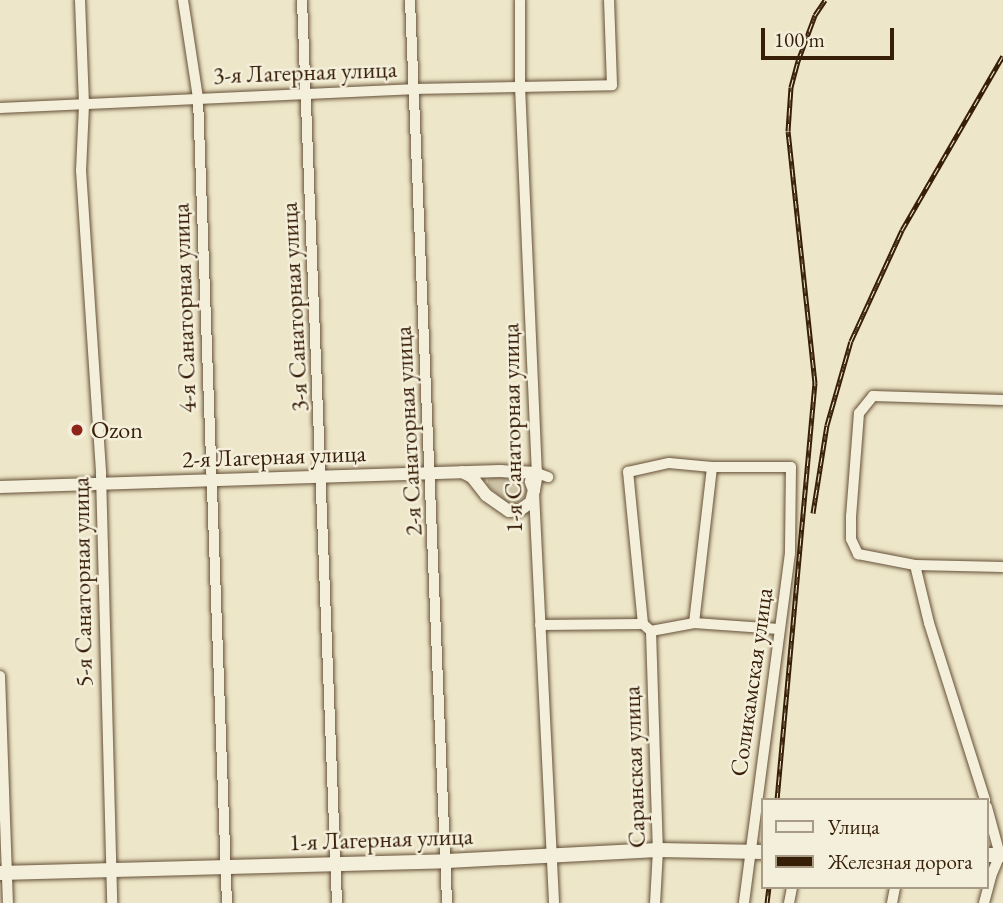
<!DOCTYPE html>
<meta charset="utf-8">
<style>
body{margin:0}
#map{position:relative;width:1003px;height:903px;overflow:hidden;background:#eee6c8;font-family:"EB Garamond",serif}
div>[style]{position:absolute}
.green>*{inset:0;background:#cfc4a7}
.roads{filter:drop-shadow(0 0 2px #655037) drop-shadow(0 0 2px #655037)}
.minor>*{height:10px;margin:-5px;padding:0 5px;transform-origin:5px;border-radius:5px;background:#f4efdb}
.tertiary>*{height:12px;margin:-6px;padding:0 6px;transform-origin:6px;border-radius:6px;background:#f4efdb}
.secondary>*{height:14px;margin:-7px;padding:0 7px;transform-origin:7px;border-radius:7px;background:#f4efdb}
.rail>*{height:5px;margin-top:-2.5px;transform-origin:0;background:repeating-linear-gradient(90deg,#f4efdb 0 8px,#371e07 0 16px);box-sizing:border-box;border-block:2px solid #371e07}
.dots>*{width:19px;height:19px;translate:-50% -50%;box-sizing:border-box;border:4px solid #f4efdb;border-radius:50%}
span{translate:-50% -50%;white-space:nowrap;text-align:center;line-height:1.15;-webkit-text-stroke:5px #f4efdb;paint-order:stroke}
.street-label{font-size:24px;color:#371e07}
.poi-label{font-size:24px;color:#371e07}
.left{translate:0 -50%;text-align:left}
.legend{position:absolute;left:761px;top:798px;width:228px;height:91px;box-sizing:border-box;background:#f4efdb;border:2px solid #a89b86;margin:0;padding:9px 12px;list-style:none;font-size:21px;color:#371e07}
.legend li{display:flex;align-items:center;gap:14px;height:35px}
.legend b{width:35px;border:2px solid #a89b86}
.scale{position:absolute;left:761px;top:28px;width:133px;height:32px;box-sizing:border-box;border:4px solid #371e07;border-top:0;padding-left:9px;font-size:21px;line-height:24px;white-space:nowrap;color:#371e07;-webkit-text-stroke:5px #f4efdb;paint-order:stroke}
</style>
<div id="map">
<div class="green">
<div style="clip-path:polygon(489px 477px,521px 479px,526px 487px,526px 495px,516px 504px,507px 503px,487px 485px)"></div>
</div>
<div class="roads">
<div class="minor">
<div style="left:80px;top:0;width:105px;rotate:87.8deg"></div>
<div style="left:84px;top:105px;width:65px;rotate:92.6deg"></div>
<div style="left:81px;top:170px;width:305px;rotate:86.2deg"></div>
<div style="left:101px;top:474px;width:429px;rotate:88.5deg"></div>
<div style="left:183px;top:0;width:99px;rotate:81.3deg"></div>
<div style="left:198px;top:98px;width:806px;rotate:87.94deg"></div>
<div style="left:302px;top:0;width:904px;rotate:87.78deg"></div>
<div style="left:410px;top:0;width:904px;rotate:87.65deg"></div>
<div style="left:520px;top:0;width:86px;rotate:90deg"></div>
<div style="left:520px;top:86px;width:387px;rotate:87.5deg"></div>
<div style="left:537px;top:473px;width:12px;rotate:20deg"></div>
<div style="left:0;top:108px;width:412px;rotate:-2.6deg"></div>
<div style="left:412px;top:89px;width:200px;rotate:-1.1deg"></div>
<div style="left:612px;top:85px;width:85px;rotate:-92deg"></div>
<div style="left:1003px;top:400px;width:130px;rotate:-178.2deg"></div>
<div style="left:873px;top:396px;width:22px;rotate:129deg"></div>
<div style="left:859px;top:413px;width:103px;rotate:94.4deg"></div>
<div style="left:851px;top:516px;width:23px;rotate:90deg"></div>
<div style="left:851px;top:539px;width:17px;rotate:65deg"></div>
<div style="left:858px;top:554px;width:58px;rotate:10.9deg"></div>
<div style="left:915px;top:565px;width:88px;rotate:1.3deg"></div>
<div style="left:534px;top:493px;width:410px;rotate:87.2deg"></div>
<div style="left:915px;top:565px;width:60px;rotate:76.4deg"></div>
<div style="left:929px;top:623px;width:186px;rotate:72.4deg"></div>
<div style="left:694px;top:623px;width:157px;rotate:-83.4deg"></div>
<div style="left:643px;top:624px;width:153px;rotate:-95.6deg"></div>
<div style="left:628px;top:472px;width:42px;rotate:-12.4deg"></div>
<div style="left:669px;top:463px;width:43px;rotate:5.3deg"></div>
<div style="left:712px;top:467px;width:79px"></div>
<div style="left:791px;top:467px;width:86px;rotate:90.7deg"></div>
<div style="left:790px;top:553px;width:353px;rotate:97.5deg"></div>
<div style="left:540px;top:625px;width:103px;rotate:-0.6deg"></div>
<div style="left:643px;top:624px;width:11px;rotate:41deg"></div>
<div style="left:651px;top:631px;width:44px;rotate:-10.5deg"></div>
<div style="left:694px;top:623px;width:85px;rotate:4deg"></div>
<div style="left:651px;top:631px;width:219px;rotate:88.2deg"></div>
<div style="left:658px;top:850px;width:53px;rotate:93.2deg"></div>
<div style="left:0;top:676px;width:227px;rotate:88deg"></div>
<div style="left:789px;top:903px;width:16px;rotate:-79deg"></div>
<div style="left:892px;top:903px;width:16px;rotate:-79deg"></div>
<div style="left:984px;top:903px;width:28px;rotate:-75deg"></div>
<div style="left:991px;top:876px;width:23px;rotate:-67deg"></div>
<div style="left:1000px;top:855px;width:50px;rotate:-105.2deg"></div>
</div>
<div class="tertiary">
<div style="left:462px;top:472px;width:11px;rotate:27deg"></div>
<div style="left:472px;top:477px;width:23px;rotate:52deg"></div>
<div style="left:486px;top:495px;width:28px;rotate:35deg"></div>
<div style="left:509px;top:511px;width:11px;rotate:-5deg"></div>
<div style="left:520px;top:510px;width:14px;rotate:-36deg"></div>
<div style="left:531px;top:502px;width:12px;rotate:-76deg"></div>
<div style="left:534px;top:490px;width:9px;rotate:-111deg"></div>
<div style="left:0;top:487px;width:500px;rotate:-1.83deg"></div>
<div style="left:500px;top:471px;width:37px;rotate:3deg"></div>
<div style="left:537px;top:473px;width:17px;rotate:100deg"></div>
</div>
<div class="secondary">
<div style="left:987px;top:855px;width:16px"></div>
<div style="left:0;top:873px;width:447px;rotate:-1.5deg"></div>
<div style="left:447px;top:861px;width:211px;rotate:-3deg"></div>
<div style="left:658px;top:850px;width:105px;rotate:1.1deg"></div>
</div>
</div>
<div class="rail">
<div style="left:813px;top:513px;width:89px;rotate:-81deg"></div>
<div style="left:827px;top:425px;width:87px;rotate:-74.1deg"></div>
<div style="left:851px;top:341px;width:122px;rotate:-65.3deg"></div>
<div style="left:902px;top:230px;width:201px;rotate:-59.9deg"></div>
<div style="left:777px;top:800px;width:419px;rotate:-84.8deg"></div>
<div style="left:815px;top:383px;width:253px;rotate:-96.1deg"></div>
<div style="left:788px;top:131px;width:44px;rotate:-86.1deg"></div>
<div style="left:791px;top:87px;width:27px;rotate:-75deg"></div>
<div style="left:798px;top:61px;width:49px;rotate:-69.7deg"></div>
<div style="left:815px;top:15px;width:18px;rotate:-56deg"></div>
<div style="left:767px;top:903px;width:16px;rotate:-83deg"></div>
</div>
<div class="dots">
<div style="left:77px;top:430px;background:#8f2418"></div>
</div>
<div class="street-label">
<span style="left:305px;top:72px;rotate:-2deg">3-я Лагерная улица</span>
<span style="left:294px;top:307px;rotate:-93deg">3-я Санаторная улица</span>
<span style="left:184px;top:308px;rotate:-92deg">4-я Санаторная улица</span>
<span style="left:512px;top:428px;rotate:-91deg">1-я Санаторная улица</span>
<span style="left:408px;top:431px;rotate:-93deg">2-я Санаторная улица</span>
<span style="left:274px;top:456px;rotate:-2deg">2-я Лагерная улица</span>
<span style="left:82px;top:582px;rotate:-91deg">5-я Санаторная улица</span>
<span style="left:751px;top:682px;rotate:-82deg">Соликамская улица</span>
<span style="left:634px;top:767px;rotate:-92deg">Саранская улица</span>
<span style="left:381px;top:839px;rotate:-2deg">1-я Лагерная улица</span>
</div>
<div class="poi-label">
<span class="left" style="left:91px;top:430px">Ozon</span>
</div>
<ul class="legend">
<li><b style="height:9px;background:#f4efdb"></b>Улица</li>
<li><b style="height:9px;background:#371e07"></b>Железная дорога</li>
</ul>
<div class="scale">100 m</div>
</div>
